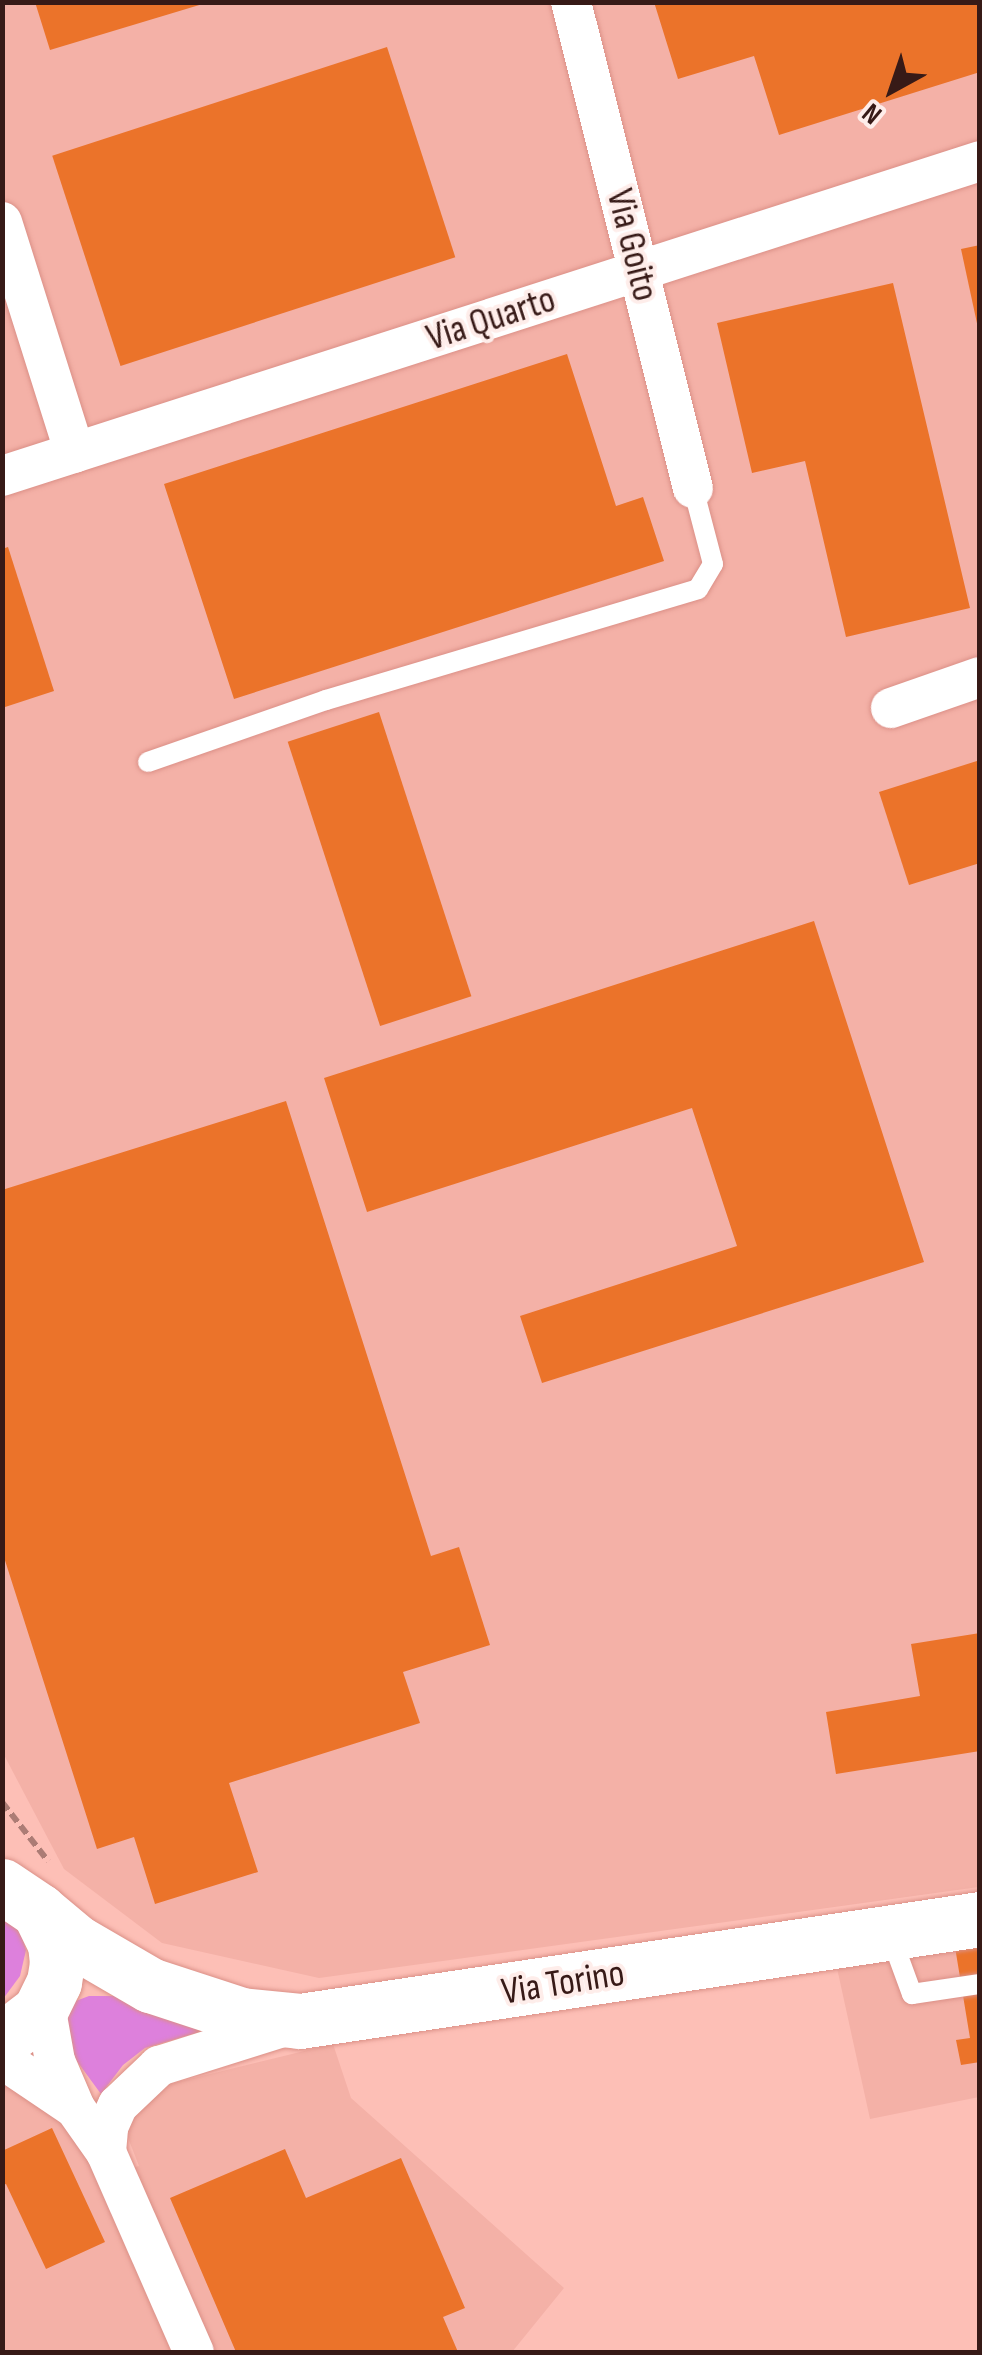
<!DOCTYPE html>
<style>
body{margin:0}
#map{position:relative;width:982px;height:2355px;overflow:hidden;background:#fdbfb6;font-family:"Sofia Sans Condensed",sans-serif}
div>[style]{position:absolute}
.built>*{inset:0;background:#f4b1a7}
.green>*{inset:0;background:#dd80dc}
.building>*{inset:0;background:#eb732a;transform-origin:0 0}
.path>*{height:6px;margin-top:-3px;transform-origin:0;background:repeating-linear-gradient(90deg,#ac7c75 0 10px,transparent 0 15px)}
.roads{filter:drop-shadow(0 0 2px #db9087) drop-shadow(0 0 2px #db9087)}
.service>*{height:20px;margin:-10px;padding:0 10px;transform-origin:10px;border-radius:10px;background:#fff}
.minor>*{height:40px;margin:-20px;padding:0 20px;transform-origin:20px;border-radius:20px;background:#fff}
.secondary>*{height:55px;margin:-27.5px;padding:0 27.5px;transform-origin:27.5px;border-radius:27.5px;background:#fff}
span{translate:-50% -50%;white-space:nowrap;text-align:center;line-height:1.15;-webkit-text-stroke:8px #feedea;paint-order:stroke}
.street-label{font-size:38px;color:#371a17}
.frame{position:absolute;inset:0;border:5px solid #371a17;pointer-events:none}
.north{position:absolute;left:842px;top:40px;width:100px;height:100px;-webkit-text-stroke:8px #feedea;paint-order:stroke;rotate:220deg;font-size:28px;font-weight:700;line-height:40px;text-align:center;color:#371a17}
.north::after{content:'';display:block;margin:auto;width:35px;height:45px;background:#371a17;clip-path:polygon(50% 0,100% 100%,50% 72%,0 100%)}
</style>
<div id="map">
<div class="built">
<div style="clip-path:polygon(2px 3px,979px 3px,979px 1887px,319px 1978px,162px 1943px,64px 1869px,3px 1753px)"></div>
<div style="clip-path:polygon(979px 1935px,979px 2097px,870px 2119px,835px 1959px)"></div>
<div style="clip-path:polygon(333px 2044px,351px 2098px,564px 2288px,512px 2352px,3px 2352px,2px 2081px,63px 2111px,103px 2177px,139px 2166px,123px 2125px,161px 2086px)"></div>
</div>
<div class="green">
<div style="clip-path:polygon(2px 1910px,20px 1930px,26px 1950px,20px 1976px,3px 1999px)"></div>
<div style="clip-path:polygon(89px 1996px,116px 1996px,210px 2029px,145px 2048px,123px 2065px,101px 2094px,68px 2049px,66px 2012px,73px 2002px)"></div>
</div>
<div class="building">
<div style="clip-path:polygon(35px 2px,206px 2px,206px 3px,50px 50px)"></div>
<div style="clip-path:polygon(654px 2px,980px 2px,980px 72px,779px 135px,754px 56px,678px 79px)"></div>
<div style="left:387px;top:47px;width:221px;height:352px;rotate:72deg"></div>
<div style="clip-path:polygon(980px 245px,980px 328px,978px 328px,961px 249px)"></div>
<div style="clip-path:polygon(893px 283px,970px 608px,846px 637px,805px 461px,752px 473px,717px 323px)"></div>
<div style="clip-path:polygon(567px 354px,616px 506px,643px 497px,664px 561px,234px 699px,164px 484px)"></div>
<div style="clip-path:polygon(8px 547px,54px 691px,2px 708px,2px 549px)"></div>
<div style="left:379px;top:712px;width:299px;height:96px;rotate:72deg"></div>
<div style="clip-path:polygon(980px 760px,980px 863px,909px 885px,879px 792px)"></div>
<div style="clip-path:polygon(814px 921px,924px 1262px,542px 1383px,520px 1316px,737px 1246px,692px 1108px,367px 1212px,324px 1078px)"></div>
<div style="clip-path:polygon(286px 1101px,431px 1556px,459px 1547px,490px 1645px,403px 1672px,420px 1723px,229px 1783px,258px 1872px,155px 1904px,134px 1837px,97px 1849px,2px 1551px,2px 1190px)"></div>
<div style="clip-path:polygon(980px 1633px,980px 1751px,836px 1774px,826px 1712px,920px 1696px,911px 1644px)"></div>
<div style="clip-path:polygon(980px 1942px,980px 2062px,961px 2065px,956px 2040px,970px 2038px,955px 1947px)"></div>
<div style="clip-path:polygon(52px 2128px,105px 2242px,46px 2269px,6px 2184px,2px 2185px,2px 2151px)"></div>
<div style="clip-path:polygon(285px 2149px,306px 2198px,401px 2158px,465px 2308px,443px 2317px,458px 2352px,236px 2352px,170px 2198px)"></div>
</div>
<div class="path">
<div style="left:2px;top:1802px;width:75px;rotate:52.1deg"></div>
</div>
<div class="roads">
<div class="service">
<div style="left:148px;top:762px;width:188px;rotate:-19.2deg"></div>
<div style="left:326px;top:700px;width:388px;rotate:-16.6deg"></div>
<div style="left:698px;top:589px;width:29px;rotate:-59deg"></div>
<div style="left:713px;top:564px;width:79px;rotate:-104.7deg"></div>
<div style="left:890px;top:1934px;width:64px;rotate:69.9deg"></div>
<div style="left:912px;top:1994px;width:69px;rotate:-8.4deg"></div>
</div>
<div class="minor">
<div style="left:571px;top:2px;width:501px;rotate:75.91deg"></div>
<div style="left:2px;top:222px;width:242px;rotate:72.5deg"></div>
<div style="left:2px;top:476px;width:1027px;rotate:-17.85deg"></div>
<div style="left:891px;top:708px;width:94px;rotate:-19.2deg"></div>
<div style="left:45px;top:2005px;width:57px;rotate:79.9deg"></div>
<div style="left:55px;top:2061px;width:51px;rotate:66.9deg"></div>
<div style="left:75px;top:2108px;width:54px;rotate:54.8deg"></div>
<div style="left:106px;top:2152px;width:219px;rotate:66.3deg"></div>
<div style="left:2px;top:2059px;width:84px;rotate:33.9deg"></div>
<div style="left:106px;top:2152px;width:25px;rotate:-85deg"></div>
<div style="left:108px;top:2127px;width:24px;rotate:-66deg"></div>
<div style="left:118px;top:2105px;width:57px;rotate:-43.6deg"></div>
<div style="left:159px;top:2066px;width:139px;rotate:-17.5deg"></div>
</div>
<div class="secondary">
<div style="left:2px;top:1886px;width:45px;rotate:34deg"></div>
<div style="left:39px;top:1911px;width:37px;rotate:64deg"></div>
<div style="left:55px;top:1944px;width:19px;rotate:84deg"></div>
<div style="left:57px;top:1963px;width:19px;rotate:99deg"></div>
<div style="left:54px;top:1982px;width:32px;rotate:116deg"></div>
<div style="left:40px;top:2011px;width:48px;rotate:142.7deg"></div>
<div style="left:39px;top:1911px;width:48px;rotate:40deg"></div>
<div style="left:76px;top:1942px;width:86px;rotate:30.2deg"></div>
<div style="left:150px;top:1985px;width:96px;rotate:18.2deg"></div>
<div style="left:241px;top:2015px;width:59px;rotate:5.8deg"></div>
<div style="left:300px;top:2021px;width:688px;rotate:-8.53deg"></div>
</div>
</div>
<div class="street-label">
<span style="left:632px;top:245px;rotate:76deg">Via Goito</span>
<span style="left:491px;top:319px;rotate:-18deg">Via Quarto</span>
<span style="left:563px;top:1983px;rotate:-9deg">Via Torino</span>
</div>
<div class="frame"></div>
<div class="north">N</div>
</div>
